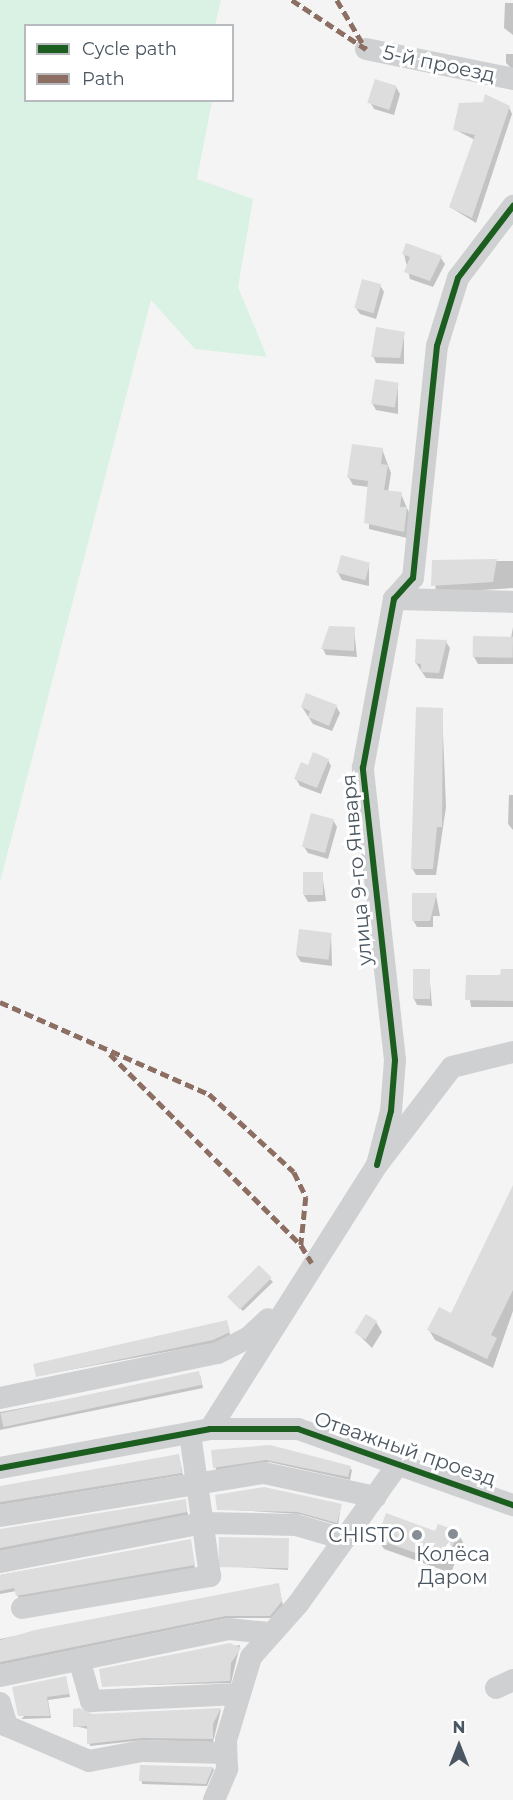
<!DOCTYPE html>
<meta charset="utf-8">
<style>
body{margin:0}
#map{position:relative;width:513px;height:1800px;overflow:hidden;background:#f4f4f4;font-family:Montserrat,sans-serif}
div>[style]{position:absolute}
.green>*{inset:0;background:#d9f2e3}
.shadow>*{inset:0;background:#0003}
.building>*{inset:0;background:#ddddde;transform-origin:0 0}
.minor>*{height:22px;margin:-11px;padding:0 11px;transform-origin:11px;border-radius:11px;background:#ced0d2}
.quiet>*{height:4.5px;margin-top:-2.25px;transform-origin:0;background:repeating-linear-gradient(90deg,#8d6e63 0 9px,transparent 0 13.5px)}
.cycleway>*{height:6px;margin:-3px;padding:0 3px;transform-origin:3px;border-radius:3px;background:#1b5e20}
.dots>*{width:16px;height:16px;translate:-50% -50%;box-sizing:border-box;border:3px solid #fff;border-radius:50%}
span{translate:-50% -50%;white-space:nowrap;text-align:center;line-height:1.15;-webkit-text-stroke:6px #fff;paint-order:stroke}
.street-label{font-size:20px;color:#4a5661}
.poi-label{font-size:20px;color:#4a5661}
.right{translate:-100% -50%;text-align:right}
.legend{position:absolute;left:24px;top:24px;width:210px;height:78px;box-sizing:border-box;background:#fff;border:2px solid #b7bbc0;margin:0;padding:8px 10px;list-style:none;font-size:18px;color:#4a5661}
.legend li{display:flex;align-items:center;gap:12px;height:30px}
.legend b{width:30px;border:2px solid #b7bbc0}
.north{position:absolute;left:429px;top:1716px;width:60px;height:60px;-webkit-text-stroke:4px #fff;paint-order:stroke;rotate:0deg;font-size:16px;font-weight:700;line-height:24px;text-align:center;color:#4a5661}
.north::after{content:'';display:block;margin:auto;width:21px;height:27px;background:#4a5661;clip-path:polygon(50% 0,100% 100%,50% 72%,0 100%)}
</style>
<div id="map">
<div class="green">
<div style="clip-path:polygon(0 0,221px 0,215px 25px,26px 26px,26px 100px,212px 101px,197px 179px,253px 199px,238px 287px,267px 357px,195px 349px,151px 300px,0 882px)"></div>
</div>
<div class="shadow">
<div style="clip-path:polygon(505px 3px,513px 3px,513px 35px,504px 28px)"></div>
<div style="clip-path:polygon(506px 54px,513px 54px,513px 70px,506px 63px)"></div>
<div style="clip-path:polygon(396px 87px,400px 94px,394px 115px,374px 109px,370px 102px)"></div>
<div style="clip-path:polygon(509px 107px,512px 114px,476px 223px,450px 207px,475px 140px,454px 129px)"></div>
<div style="clip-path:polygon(404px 254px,441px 258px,445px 264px,433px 287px,410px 279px)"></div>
<div style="clip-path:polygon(380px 285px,384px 292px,376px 319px,360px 314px,356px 308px)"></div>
<div style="clip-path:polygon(404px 333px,404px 364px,376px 363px,373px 356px)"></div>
<div style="clip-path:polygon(398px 385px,398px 414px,376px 410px,372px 403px)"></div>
<div style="clip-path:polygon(382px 449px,391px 473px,388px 492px,401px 494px,410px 515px,407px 538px,369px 529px,369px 487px,353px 485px,349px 478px)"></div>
<div style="clip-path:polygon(433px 561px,513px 561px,513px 588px,436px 593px)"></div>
<div style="clip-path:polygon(369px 564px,369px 586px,342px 580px,338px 573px)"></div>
<div style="clip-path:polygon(513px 627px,513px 674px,513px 664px,478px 664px,474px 657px,511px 638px)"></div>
<div style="clip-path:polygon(354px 629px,357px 657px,326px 655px,323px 649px)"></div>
<div style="clip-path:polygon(446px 642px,450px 648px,443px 679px,426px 678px,416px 663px)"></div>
<div style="clip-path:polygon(336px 706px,340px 713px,332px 731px,313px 724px,302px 707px)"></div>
<div style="clip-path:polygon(442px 710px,446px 807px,436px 875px,416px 875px,412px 868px)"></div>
<div style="clip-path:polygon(328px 760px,331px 766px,321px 794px,300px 786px,296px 779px)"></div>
<div style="clip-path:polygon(509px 795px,513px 795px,513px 830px,508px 824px)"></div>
<div style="clip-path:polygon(333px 820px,337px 827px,328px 859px,308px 853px,304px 847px)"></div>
<div style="clip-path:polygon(322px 873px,326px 901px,308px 902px,304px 895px)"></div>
<div style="clip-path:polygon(436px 895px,440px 916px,433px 916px,433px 927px,417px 927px,413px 920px)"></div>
<div style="clip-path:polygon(331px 934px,332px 966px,301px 962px,297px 956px)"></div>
<div style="clip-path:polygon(429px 971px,432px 1006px,417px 1005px,414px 999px)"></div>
<div style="clip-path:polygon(513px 974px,513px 1007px,471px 1007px,467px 977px)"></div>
<div style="clip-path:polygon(513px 1188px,513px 1311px,493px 1368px,435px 1340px,429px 1330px,452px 1315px)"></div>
<div style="clip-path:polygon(259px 1268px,273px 1282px,243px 1311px,231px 1300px)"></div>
<div style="clip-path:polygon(376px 1322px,382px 1332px,372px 1348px,357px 1333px)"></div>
<div style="clip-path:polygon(228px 1325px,230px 1335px,215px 1343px,37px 1376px)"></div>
<div style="clip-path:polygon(200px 1375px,203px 1388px,0 1430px,0 1412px)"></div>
<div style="clip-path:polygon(213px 1451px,350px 1468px,352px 1470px,350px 1480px,269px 1462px,216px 1470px)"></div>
<div style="clip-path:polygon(179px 1456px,183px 1475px,0 1505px,0 1489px)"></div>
<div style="clip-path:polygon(185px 1501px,188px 1515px,0 1551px,0 1530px)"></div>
<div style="clip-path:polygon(341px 1505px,338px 1525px,299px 1514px,218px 1509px)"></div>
<div style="clip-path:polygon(457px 1532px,463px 1542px,451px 1573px,384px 1549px,378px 1539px)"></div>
<div style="clip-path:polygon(288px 1540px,288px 1570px,224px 1566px)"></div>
<div style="clip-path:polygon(190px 1541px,195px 1568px,19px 1599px,16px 1591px,0 1594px,0 1575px)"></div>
<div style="clip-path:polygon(278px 1585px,283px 1605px,271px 1618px,228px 1618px,0 1665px,0 1639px)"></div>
<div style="clip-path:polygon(240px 1645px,231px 1683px,103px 1686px,101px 1671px)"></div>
<div style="clip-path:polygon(66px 1678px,70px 1697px,48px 1700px,51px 1718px,21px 1719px)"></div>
<div style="clip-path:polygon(221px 1710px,213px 1742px,144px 1740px,90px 1746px,88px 1729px,75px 1726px,91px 1716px)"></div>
<div style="clip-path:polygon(141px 1767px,213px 1768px,214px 1770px,207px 1786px,142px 1784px)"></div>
</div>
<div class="building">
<div style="left:375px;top:79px;width:23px;height:25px;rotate:18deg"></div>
<div style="clip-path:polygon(485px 94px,510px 106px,472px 218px,449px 207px,475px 135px,453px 130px,459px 103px,483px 102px)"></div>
<div style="clip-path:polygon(406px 243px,442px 256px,430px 281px,404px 272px,410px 257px,402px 254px)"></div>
<div style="left:362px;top:279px;width:20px;height:30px;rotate:15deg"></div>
<div style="clip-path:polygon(376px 327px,405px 332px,400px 358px,371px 357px)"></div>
<div style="left:375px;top:379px;width:24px;height:25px;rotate:9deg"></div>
<div style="clip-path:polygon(352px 444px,383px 448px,381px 464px,388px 465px,384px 490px,402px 492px,400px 507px,407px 507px,404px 532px,364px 523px,368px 481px,347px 478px)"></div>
<div style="left:341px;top:555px;width:30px;height:18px;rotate:15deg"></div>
<div style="clip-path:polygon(497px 559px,493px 582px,431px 586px,432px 560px)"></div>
<div style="clip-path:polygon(329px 626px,355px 627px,354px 651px,321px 649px)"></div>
<div style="left:473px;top:636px;width:40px;height:21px;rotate:1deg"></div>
<div style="clip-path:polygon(416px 639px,447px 640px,439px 673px,421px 672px,421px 664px,415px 663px)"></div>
<div style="clip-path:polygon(306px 693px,337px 705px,329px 726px,308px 717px,310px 711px,301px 707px)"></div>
<div style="clip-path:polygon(416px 707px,443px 708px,442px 827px,437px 827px,433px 869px,411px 869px)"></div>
<div style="clip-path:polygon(313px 752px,329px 759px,317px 788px,294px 779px,301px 762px,308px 765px)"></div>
<div style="left:311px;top:813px;width:24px;height:35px;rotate:15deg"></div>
<div style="left:303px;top:872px;width:20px;height:23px"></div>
<div style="clip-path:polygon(412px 893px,437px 893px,430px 921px,412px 921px)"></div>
<div style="left:299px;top:929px;width:33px;height:27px;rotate:7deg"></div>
<div style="left:413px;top:969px;width:17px;height:30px"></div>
<div style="clip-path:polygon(501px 969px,513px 969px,513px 1001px,465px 1000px,466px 975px,500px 975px)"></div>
<div style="clip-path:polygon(513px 1185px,513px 1290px,491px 1335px,497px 1338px,487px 1359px,427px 1330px,439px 1307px,451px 1313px)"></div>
<div style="left:259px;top:1265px;width:18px;height:45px;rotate:45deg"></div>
<div style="left:366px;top:1314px;width:13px;height:22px;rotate:32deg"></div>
<div style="clip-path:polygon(227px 1320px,230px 1332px,213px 1340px,36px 1377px,33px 1364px)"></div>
<div style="left:199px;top:1371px;width:14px;height:203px;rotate:78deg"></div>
<div style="clip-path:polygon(270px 1445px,351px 1466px,348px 1477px,266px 1460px,213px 1468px,211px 1450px)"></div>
<div style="clip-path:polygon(179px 1454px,182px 1473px,0 1502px,0 1486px)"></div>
<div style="clip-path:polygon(264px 1487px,342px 1504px,337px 1523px,297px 1512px,217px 1510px,215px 1495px)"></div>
<div style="clip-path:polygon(186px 1499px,187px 1512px,0 1548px,0 1529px)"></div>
<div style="clip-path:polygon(386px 1513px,435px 1531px,438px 1524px,458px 1531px,446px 1564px,377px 1539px)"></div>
<div style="left:219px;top:1537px;width:70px;height:30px;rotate:1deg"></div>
<div style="clip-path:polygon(191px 1539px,195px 1565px,16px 1596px,14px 1588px,0 1591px,0 1575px)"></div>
<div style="clip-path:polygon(279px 1583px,282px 1601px,270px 1616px,226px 1616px,0 1662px,0 1640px,35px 1630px)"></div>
<div style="clip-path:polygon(230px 1643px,241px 1648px,231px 1663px,230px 1681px,102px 1687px,99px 1669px)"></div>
<div style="clip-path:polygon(66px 1676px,69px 1694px,47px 1697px,50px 1716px,18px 1716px,12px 1687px)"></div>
<div style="clip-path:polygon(80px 1708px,92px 1714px,221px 1708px,213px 1724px,213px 1739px,142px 1738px,87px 1744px,87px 1726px,73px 1727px,73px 1709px)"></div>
<div style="clip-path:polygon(140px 1765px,143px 1765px,213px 1767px,206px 1784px,139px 1781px)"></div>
</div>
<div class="minor">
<div style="left:366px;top:49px;width:150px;rotate:11.5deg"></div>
<div style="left:394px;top:599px;width:119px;rotate:1.4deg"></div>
<div style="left:377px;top:1165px;width:56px;rotate:-75.5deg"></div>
<div style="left:391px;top:1111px;width:51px;rotate:-85.5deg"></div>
<div style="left:395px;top:1060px;width:294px;rotate:-96.3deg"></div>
<div style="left:363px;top:768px;width:172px;rotate:-79.6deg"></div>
<div style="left:394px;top:599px;width:28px;rotate:-48deg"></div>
<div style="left:413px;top:578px;width:233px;rotate:-84.1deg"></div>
<div style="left:437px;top:346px;width:71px;rotate:-72.8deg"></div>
<div style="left:458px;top:278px;width:91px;rotate:-52.6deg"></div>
<div style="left:0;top:1398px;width:223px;rotate:-11.7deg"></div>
<div style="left:218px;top:1353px;width:35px;rotate:-27deg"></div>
<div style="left:249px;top:1337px;width:26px;rotate:-43deg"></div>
<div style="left:210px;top:1429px;width:312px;rotate:-57.7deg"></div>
<div style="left:377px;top:1165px;width:123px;rotate:-52.6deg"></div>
<div style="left:452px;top:1067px;width:63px;rotate:-13.8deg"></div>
<div style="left:0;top:1468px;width:214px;rotate:-10.5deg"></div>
<div style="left:210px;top:1429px;width:88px"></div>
<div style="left:298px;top:1429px;width:228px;rotate:19.5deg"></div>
<div style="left:0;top:1516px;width:267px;rotate:-9.3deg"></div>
<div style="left:264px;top:1473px;width:114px;rotate:12.2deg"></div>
<div style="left:0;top:1562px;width:207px;rotate:-10.9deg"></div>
<div style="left:203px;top:1523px;width:93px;rotate:1.2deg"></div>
<div style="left:296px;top:1525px;width:50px;rotate:16.3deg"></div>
<div style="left:22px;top:1608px;width:191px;rotate:-9.7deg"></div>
<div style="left:210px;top:1576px;width:144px;rotate:-98deg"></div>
<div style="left:79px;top:1659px;width:44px;rotate:74.1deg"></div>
<div style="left:91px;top:1701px;width:148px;rotate:-2.7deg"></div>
<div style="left:0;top:1676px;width:234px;rotate:-11.6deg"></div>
<div style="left:229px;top:1629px;width:40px;rotate:5.7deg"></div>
<div style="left:496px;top:1688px;width:19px;rotate:-25deg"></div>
<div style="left:0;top:1703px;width:24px;rotate:73deg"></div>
<div style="left:7px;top:1726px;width:89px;rotate:23.1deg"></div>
<div style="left:89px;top:1761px;width:54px;rotate:-10.7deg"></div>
<div style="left:142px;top:1751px;width:84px;rotate:1.4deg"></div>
<div style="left:214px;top:1800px;width:34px;rotate:-67deg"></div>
<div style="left:227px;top:1769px;width:29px;rotate:-92deg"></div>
<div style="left:226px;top:1740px;width:87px;rotate:-73.2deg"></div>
<div style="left:251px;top:1657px;width:71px;rotate:-48.4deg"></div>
<div style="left:298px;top:1604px;width:173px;rotate:-54.4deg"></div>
</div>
<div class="quiet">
<div style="left:292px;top:0;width:89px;rotate:33.5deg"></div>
<div style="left:337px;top:0;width:57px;rotate:59.4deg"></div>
<div style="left:0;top:1002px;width:228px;rotate:23.8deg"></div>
<div style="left:209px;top:1094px;width:115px;rotate:42.5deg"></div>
<div style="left:294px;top:1172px;width:28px;rotate:64deg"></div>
<div style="left:306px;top:1197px;width:48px;rotate:95.9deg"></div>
<div style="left:301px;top:1245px;width:21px;rotate:59deg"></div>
<div style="left:110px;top:1054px;width:270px;rotate:45deg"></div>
</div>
<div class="cycleway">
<div style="left:377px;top:1165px;width:56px;rotate:-75.5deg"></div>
<div style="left:391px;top:1111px;width:51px;rotate:-85.5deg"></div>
<div style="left:395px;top:1060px;width:294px;rotate:-96.3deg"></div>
<div style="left:363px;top:768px;width:172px;rotate:-79.6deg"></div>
<div style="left:394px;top:599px;width:28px;rotate:-48deg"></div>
<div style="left:413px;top:578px;width:233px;rotate:-84.1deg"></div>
<div style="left:437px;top:346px;width:71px;rotate:-72.8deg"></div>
<div style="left:458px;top:278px;width:91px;rotate:-52.6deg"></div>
<div style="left:0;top:1468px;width:214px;rotate:-10.5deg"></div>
<div style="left:210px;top:1429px;width:88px"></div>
<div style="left:298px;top:1429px;width:228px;rotate:19.5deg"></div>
</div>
<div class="dots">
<div style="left:453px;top:1534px;background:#868d94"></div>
<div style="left:417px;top:1535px;background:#868d94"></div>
</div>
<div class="street-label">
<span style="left:439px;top:64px;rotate:12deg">5-й проезд</span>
<span style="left:357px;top:870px;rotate:-95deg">улица 9-го Января</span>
<span style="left:405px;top:1449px;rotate:19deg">Отважный проезд</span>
</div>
<div class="poi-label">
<span class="right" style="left:405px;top:1535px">CHISTO</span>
<span style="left:453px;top:1566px">Колёса<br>Даром</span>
</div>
<ul class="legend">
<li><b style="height:8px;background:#1b5e20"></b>Cycle path</li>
<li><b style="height:8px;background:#8d6e63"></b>Path</li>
</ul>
<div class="north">N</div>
</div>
